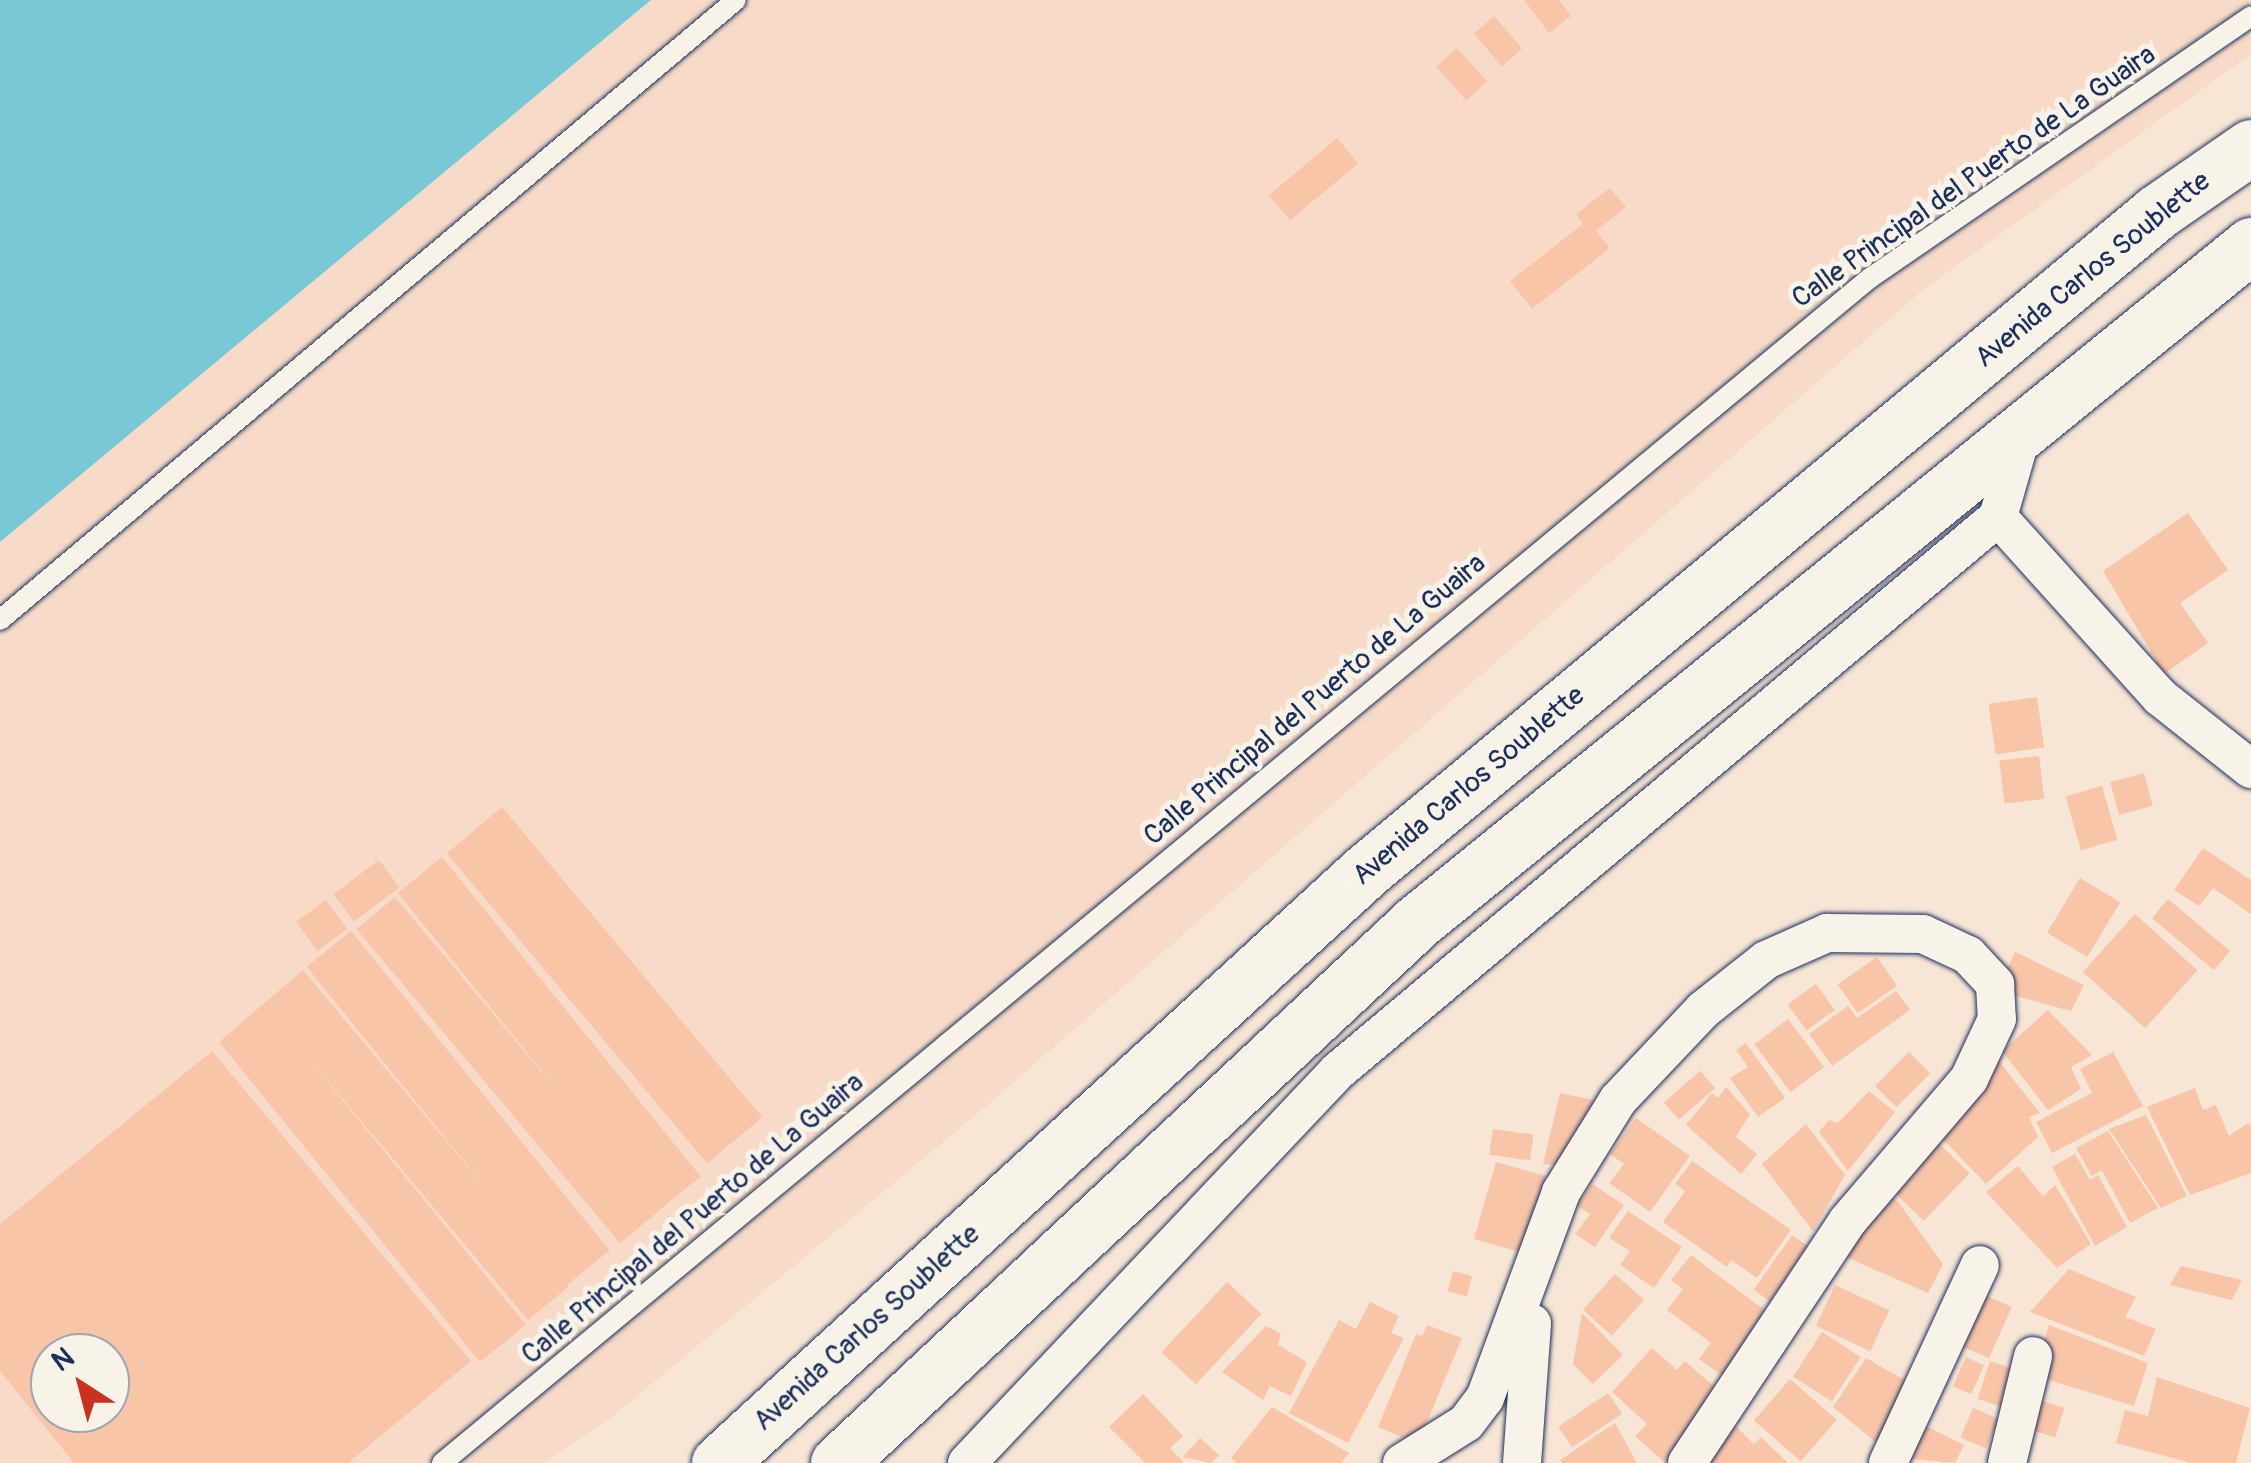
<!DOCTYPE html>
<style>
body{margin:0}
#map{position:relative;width:2251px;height:1463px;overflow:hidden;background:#f7e5d5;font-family:Pangolin,sans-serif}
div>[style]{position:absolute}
.built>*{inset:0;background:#f7dbc8}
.water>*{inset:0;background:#79c8d6}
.building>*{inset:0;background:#f8c5a9;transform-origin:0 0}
.roads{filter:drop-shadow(0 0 2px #1b2f5e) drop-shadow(0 0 2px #1b2f5e)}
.service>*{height:20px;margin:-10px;padding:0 10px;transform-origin:10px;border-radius:10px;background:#f7f3e8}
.minor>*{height:38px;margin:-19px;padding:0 19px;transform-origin:19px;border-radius:19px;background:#f7f3e8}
.primary>*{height:55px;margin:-27.5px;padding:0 27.5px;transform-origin:27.5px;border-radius:27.5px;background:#f7f3e8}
span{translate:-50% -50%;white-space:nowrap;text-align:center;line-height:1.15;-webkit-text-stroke:10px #f7f3e8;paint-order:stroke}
.street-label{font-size:28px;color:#1b2f5e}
.north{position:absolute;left:30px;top:1333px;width:100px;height:100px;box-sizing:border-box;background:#f7f3e8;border:2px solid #9fa5b1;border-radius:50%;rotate:324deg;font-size:28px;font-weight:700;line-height:40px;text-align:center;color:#1b2f5e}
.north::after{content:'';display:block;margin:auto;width:35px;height:45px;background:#c8321e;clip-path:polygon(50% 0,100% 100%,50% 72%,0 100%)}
</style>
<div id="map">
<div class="built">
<div style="clip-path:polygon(evenodd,651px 0,2251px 0,2251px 54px,1924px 289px,984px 1108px,611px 1418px,543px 1463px,0 1463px,0 542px,651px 0,50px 1353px,110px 1353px,110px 1413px,50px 1413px,50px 1353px)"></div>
</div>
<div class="water">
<div style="clip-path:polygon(0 0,651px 0,0 542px)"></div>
</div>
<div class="building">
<div style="clip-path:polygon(1524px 0,1559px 0,1571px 16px,1549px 33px)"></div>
<div style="left:1494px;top:16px;width:43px;height:27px;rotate:49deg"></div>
<div style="left:1457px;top:48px;width:45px;height:28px;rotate:48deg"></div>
<div style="left:1337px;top:138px;width:33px;height:89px;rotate:50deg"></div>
<div style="clip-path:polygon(1610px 188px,1626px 207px,1596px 231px,1610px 248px,1532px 309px,1510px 281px,1583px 224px,1576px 214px)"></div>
<div style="clip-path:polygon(2188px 513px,2228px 570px,2180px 603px,2208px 643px,2164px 674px,2103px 571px)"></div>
<div style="left:2037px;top:697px;width:51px;height:49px;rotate:82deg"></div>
<div style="left:2039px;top:756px;width:43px;height:40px;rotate:83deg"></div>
<div style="left:2144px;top:773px;width:34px;height:35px;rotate:75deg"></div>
<div style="left:2102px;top:786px;width:56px;height:38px;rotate:74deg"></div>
<div style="left:502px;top:807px;width:405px;height:72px;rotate:50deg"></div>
<div style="clip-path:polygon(2203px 848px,2251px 880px,2251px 914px,2213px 888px,2199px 906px,2174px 890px)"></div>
<div style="left:442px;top:857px;width:411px;height:57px;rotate:51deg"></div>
<div style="left:379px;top:860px;width:34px;height:57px;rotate:53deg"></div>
<div style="left:2080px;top:878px;width:47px;height:64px;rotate:31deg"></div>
<div style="left:395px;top:897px;width:410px;height:50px;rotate:50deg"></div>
<div style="left:2168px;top:899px;width:81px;height:25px;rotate:40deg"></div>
<div style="left:326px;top:900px;width:36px;height:37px;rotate:54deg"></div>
<div style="left:2135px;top:914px;width:84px;height:78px;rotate:42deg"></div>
<div style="left:351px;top:931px;width:411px;height:57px;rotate:51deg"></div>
<div style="clip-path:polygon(2015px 952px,2084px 985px,2071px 1011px,1997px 991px)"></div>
<div style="left:1877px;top:957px;width:35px;height:48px;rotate:55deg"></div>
<div style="clip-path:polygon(303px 970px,568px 1287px,528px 1320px,295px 1042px,526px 1325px,480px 1362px,219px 1042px)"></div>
<div style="left:1816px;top:984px;width:32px;height:35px;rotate:54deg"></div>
<div style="clip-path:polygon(1896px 991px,1910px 1010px,1832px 1066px,1809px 1034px,1848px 1006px,1857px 1018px)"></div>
<div style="clip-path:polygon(2048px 1010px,2092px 1055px,2071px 1067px,2081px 1089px,2048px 1110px,2002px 1051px)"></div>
<div style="left:1788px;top:1019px;width:60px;height:42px;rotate:53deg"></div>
<div style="clip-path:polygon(1746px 1043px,1785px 1098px,1758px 1117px,1730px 1078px,1748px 1067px,1736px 1050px)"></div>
<div style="clip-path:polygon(evenodd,212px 1051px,471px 1361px,348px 1463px,74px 1463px,0 1371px,0 1224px,212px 1051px,50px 1353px,110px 1353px,110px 1413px,50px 1413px,50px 1353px)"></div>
<div style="left:1909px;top:1052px;width:30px;height:48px;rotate:45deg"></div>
<div style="clip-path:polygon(2113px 1052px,2143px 1106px,2052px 1153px,2036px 1122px,2092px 1093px,2080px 1069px)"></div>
<div style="clip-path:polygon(1999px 1061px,2040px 1113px,2029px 1117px,2038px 1137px,1986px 1184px,1934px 1130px)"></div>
<div style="left:1700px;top:1071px;width:23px;height:48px;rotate:49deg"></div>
<div style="clip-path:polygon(1726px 1087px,1750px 1114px,1736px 1137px,1757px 1154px,1741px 1174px,1686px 1125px,1712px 1093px,1718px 1098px)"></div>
<div style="clip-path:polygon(2195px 1088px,2203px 1110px,2216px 1105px,2229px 1136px,2248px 1123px,2251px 1127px,2251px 1173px,2190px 1195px,2147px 1107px)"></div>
<div style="clip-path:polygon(1869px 1091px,1895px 1112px,1848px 1171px,1819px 1132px,1829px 1120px,1838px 1123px)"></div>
<div style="clip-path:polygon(1560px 1093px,1599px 1101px,1588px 1138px,1553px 1165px,1543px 1164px)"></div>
<div style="clip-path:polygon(2146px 1115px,2187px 1196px,2161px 1208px,2109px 1129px)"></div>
<div style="clip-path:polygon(1636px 1118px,1690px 1156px,1650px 1212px,1609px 1183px,1624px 1164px,1610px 1154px)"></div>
<div style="clip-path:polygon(1806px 1124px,1845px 1175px,1813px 1231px,1762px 1164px)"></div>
<div style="left:1493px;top:1129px;width:41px;height:26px;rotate:8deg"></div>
<div style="clip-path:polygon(2108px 1131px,2158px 1208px,2130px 1223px,2102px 1170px,2092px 1176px,2076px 1148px)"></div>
<div style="left:1930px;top:1135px;width:55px;height:66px;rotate:44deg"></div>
<div style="clip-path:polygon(2075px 1154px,2090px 1180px,2098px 1175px,2127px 1227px,2095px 1246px,2052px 1167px)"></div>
<div style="clip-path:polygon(1692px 1161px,1791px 1230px,1757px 1278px,1731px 1260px,1727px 1267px,1663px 1222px,1685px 1191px,1675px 1184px)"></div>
<div style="left:1496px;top:1162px;width:52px;height:80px;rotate:16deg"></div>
<div style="clip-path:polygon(2018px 1166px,2043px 1196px,2055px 1185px,2091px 1244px,2057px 1268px,1986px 1192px)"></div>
<div style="clip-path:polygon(1870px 1178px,1899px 1203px,1943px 1264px,1928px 1293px,1832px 1251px)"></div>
<div style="clip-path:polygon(1592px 1184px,1624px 1205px,1595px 1247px,1575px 1234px,1590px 1214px,1577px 1206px)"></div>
<div style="clip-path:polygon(1628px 1211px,1682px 1247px,1654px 1288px,1620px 1265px,1630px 1251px,1609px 1238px)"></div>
<div style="left:1792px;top:1235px;width:28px;height:67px;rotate:35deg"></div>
<div style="clip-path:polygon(1691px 1255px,1774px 1317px,1727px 1379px,1699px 1359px,1711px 1343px,1667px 1310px,1683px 1289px,1671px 1280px)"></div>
<div style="clip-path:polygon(2181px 1266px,2242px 1280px,2232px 1300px,2170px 1285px)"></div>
<div style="clip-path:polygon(2069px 1269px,2136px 1297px,2125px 1317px,2156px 1329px,2144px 1356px,2030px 1312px)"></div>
<div style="left:1453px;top:1271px;width:20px;height:21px;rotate:15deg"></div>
<div style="left:1615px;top:1274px;width:39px;height:48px;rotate:42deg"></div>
<div style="left:1227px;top:1282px;width:47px;height:96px;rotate:43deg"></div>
<div style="left:1835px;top:1285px;width:60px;height:45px;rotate:25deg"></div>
<div style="left:1978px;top:1292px;width:37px;height:56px;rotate:24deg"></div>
<div style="clip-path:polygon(1370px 1302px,1399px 1316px,1391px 1333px,1404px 1338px,1348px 1443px,1289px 1413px,1339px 1320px,1356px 1329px)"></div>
<div style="clip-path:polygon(1582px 1313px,1623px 1355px,1593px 1384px,1573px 1364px)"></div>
<div style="clip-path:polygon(1427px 1325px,1462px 1338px,1418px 1444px,1378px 1427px,1416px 1334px,1422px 1336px)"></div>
<div style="clip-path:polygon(2049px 1325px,2148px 1363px,2134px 1406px,2032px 1375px)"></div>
<div style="clip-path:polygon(1266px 1326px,1281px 1334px,1278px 1345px,1307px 1362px,1291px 1396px,1270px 1386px,1263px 1400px,1222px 1372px)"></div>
<div style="left:1822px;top:1332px;width:46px;height:53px;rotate:33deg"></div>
<div style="clip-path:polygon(1652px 1348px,1677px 1370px,1685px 1361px,1719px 1391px,1694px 1418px,1700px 1425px,1665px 1463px,1635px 1436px,1647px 1424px,1612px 1392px)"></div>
<div style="left:1966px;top:1357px;width:20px;height:32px;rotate:24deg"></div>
<div style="clip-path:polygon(1866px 1358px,1908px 1382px,1883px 1448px,1833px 1407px)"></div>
<div style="left:1990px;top:1361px;width:26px;height:40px;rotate:18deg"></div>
<div style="clip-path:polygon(2157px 1377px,2250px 1408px,2236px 1463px,2191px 1463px,2116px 1443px,2125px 1410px,2148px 1416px)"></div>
<div style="left:1790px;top:1379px;width:62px;height:55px;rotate:41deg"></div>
<div style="left:1608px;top:1393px;width:25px;height:60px;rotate:56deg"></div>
<div style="clip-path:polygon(1143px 1394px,1183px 1436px,1170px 1448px,1184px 1463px,1145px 1463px,1109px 1427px)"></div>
<div style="left:2029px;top:1397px;width:37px;height:31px;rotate:17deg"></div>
<div style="clip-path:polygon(1272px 1407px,1349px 1453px,1341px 1463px,1237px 1463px,1231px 1458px)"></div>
<div style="left:1973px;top:1408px;width:28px;height:32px;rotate:23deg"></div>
<div style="clip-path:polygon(1730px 1421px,1754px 1444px,1761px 1437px,1788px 1463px,1699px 1463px)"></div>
<div style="clip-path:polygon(1615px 1423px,1637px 1463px,1562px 1463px,1560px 1460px)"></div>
<div style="clip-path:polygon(1920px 1423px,1964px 1445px,1955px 1463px,1902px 1458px)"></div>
<div style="clip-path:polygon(1200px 1438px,1219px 1455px,1211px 1463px,1183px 1457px)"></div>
</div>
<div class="roads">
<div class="service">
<div style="left:0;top:620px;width:962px;rotate:-40.11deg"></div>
<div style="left:442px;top:1463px;width:1856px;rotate:-39.69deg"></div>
<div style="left:1870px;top:278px;width:462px;rotate:-34.5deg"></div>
</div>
<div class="minor">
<div style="left:1998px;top:517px;width:242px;rotate:48deg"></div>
<div style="left:2160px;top:697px;width:116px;rotate:38.4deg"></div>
<div style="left:967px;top:1463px;width:540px;rotate:-46.58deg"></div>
<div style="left:1338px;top:1071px;width:862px;rotate:-40.01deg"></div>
<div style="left:1998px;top:517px;width:91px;rotate:-74deg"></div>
<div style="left:1402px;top:1463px;width:75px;rotate:-32deg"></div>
<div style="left:1466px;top:1423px;width:31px;rotate:-53deg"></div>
<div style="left:1485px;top:1398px;width:220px;rotate:-69.7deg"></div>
<div style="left:1561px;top:1192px;width:108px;rotate:-58.2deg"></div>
<div style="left:1618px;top:1100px;width:124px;rotate:-46.6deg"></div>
<div style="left:1703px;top:1010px;width:80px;rotate:-38.4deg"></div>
<div style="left:1766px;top:960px;width:67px;rotate:-23.9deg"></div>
<div style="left:1827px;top:933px;width:96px;rotate:0.6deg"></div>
<div style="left:1923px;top:934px;width:50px;rotate:25deg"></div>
<div style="left:1968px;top:955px;width:40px;rotate:47deg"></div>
<div style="left:1995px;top:984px;width:35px;rotate:87deg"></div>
<div style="left:1997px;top:1019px;width:66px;rotate:115deg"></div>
<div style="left:1969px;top:1079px;width:188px;rotate:130.5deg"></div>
<div style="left:1847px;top:1222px;width:289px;rotate:123.6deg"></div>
<div style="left:1522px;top:1463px;width:140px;rotate:-85.9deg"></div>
<div style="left:1888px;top:1463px;width:218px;rotate:-65.1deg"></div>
<div style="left:2007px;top:1463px;width:110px;rotate:-76.3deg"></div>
</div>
<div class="primary">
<div style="left:719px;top:1463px;width:880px;rotate:-42.47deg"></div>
<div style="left:1368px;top:869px;width:1027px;rotate:-39.78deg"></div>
<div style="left:2157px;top:212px;width:114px;rotate:-34.7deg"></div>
<div style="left:838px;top:1463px;width:794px;rotate:-43.06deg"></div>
<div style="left:1418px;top:921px;width:1073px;rotate:-39.06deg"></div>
</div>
</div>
<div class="street-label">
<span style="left:1974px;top:177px;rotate:-35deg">Calle Principal del Puerto de La Guaira</span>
<span style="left:2093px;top:270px;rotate:-39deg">Avenida Carlos Soublette</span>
<span style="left:1315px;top:700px;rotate:-40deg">Calle Principal del Puerto de La Guaira</span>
<span style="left:1469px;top:786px;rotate:-40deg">Avenida Carlos Soublette</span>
<span style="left:693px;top:1219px;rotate:-40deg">Calle Principal del Puerto de La Guaira</span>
<span style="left:867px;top:1328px;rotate:-42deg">Avenida Carlos Soublette</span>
</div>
<div class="north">N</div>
</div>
